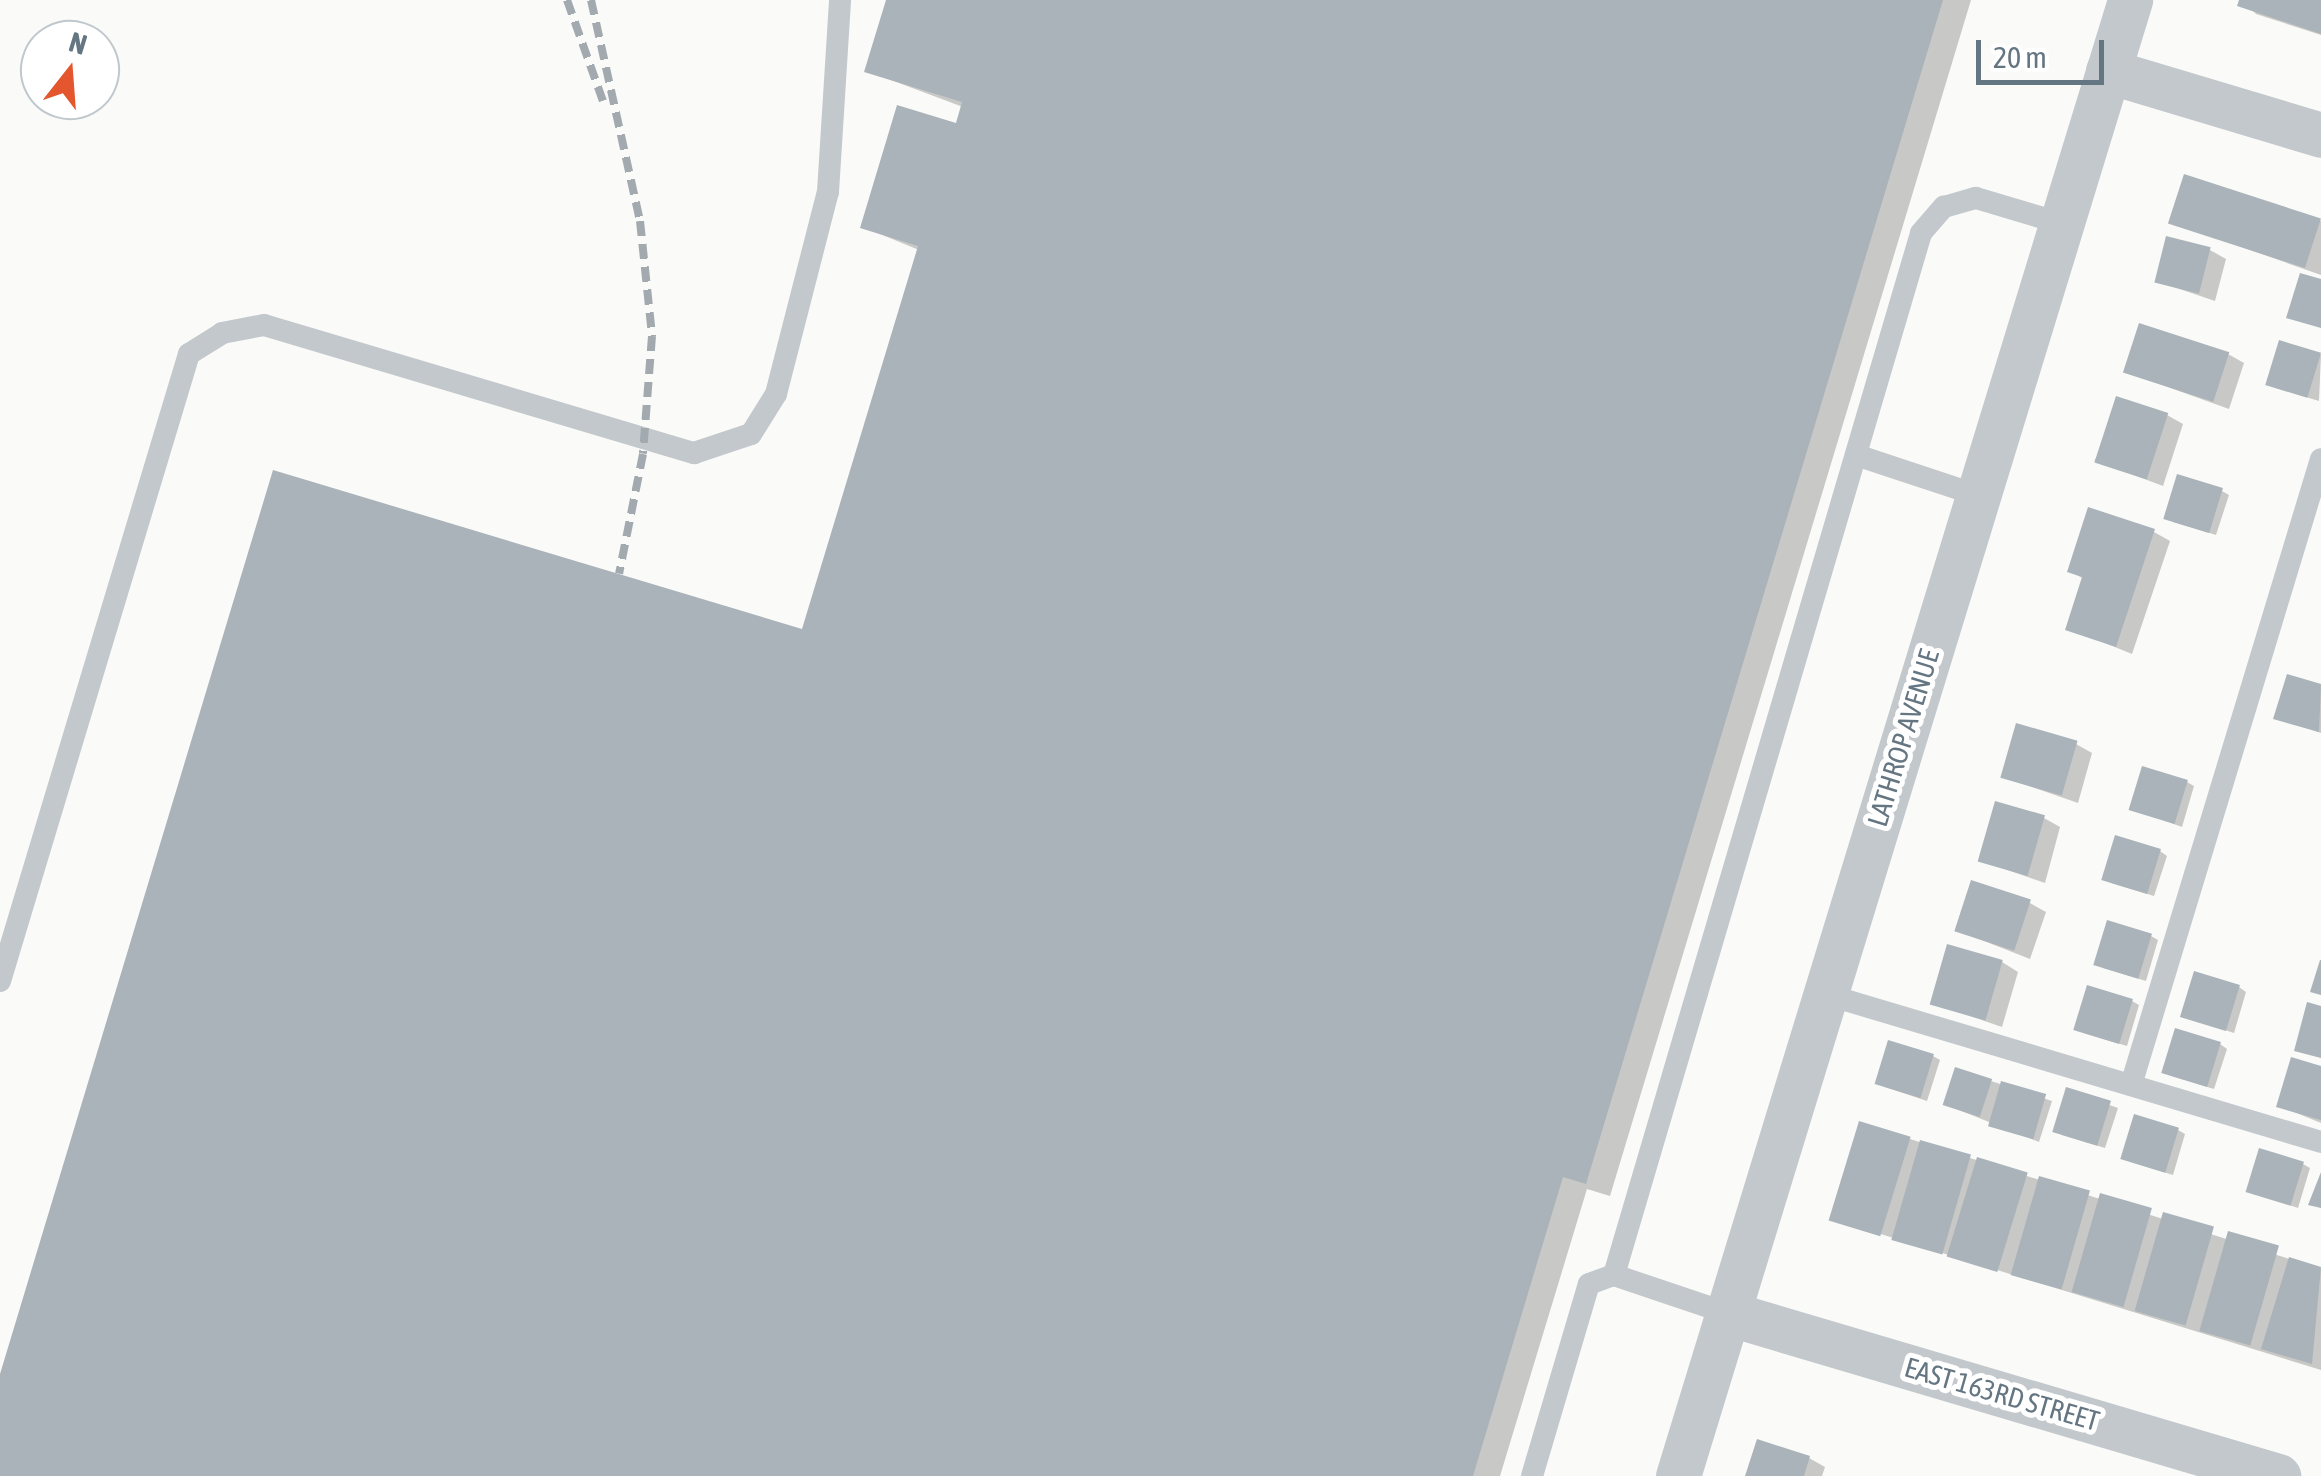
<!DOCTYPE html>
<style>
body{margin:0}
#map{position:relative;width:2321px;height:1476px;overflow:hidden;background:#fafaf8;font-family:"Asap Condensed",sans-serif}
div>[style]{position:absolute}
.shadow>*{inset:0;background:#0003}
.building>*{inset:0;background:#aab3b9;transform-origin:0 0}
.service>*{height:22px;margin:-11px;padding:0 11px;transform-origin:11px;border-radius:11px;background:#c3c8cc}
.minor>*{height:45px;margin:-22.5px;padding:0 22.5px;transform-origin:22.5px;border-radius:22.5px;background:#c3c8cc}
.rail>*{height:8px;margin-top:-4px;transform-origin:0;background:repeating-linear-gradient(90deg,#a2aab0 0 15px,transparent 0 23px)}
span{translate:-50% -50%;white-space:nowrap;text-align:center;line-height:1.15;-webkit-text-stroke:10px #fff;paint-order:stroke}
.street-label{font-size:28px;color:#657683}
.north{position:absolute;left:20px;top:20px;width:100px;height:100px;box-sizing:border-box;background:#fff;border:2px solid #c1c8cd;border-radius:50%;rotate:17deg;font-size:28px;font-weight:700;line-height:40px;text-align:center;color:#657683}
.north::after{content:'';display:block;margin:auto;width:35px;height:45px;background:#e4572e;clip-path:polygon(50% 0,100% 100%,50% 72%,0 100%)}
.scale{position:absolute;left:1976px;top:40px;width:128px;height:45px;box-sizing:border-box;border:5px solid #657683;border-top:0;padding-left:12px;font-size:30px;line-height:35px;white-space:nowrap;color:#657683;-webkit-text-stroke:8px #fff;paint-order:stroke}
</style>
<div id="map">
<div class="shadow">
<div style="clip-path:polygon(887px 0,1971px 0,1610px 1196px,1587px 1189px,1500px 1476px,0 1476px,0 1383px,803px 632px,919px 250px,863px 227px,958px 126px,963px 107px,867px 71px)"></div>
<div style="clip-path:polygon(2242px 0,2321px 0,2321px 35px,2256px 14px)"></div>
<div style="clip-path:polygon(2185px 177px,2321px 221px,2321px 275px,2171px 222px)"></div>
<div style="clip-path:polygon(2210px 250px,2226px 259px,2215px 301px,2156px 281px)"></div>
<div style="clip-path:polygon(2281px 343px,2321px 355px,2319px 401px,2276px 388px)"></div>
<div style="clip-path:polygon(2228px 354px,2244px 363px,2229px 409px,2126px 372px)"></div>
<div style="clip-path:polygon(2167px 415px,2183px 424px,2163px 486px,2094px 460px)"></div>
<div style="clip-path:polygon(2222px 491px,2229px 495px,2216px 535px,2173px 522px)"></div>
<div style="clip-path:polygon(2154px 532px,2170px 541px,2132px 654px,2068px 628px,2084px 579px,2070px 571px)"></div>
<div style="clip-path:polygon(2289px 677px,2321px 687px,2321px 733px,2284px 721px)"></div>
<div style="clip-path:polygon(2076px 744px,2092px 753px,2078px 803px,2003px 777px)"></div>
<div style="clip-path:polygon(2187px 782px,2194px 786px,2182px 827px,2132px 809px)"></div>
<div style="clip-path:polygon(2044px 818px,2060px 827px,2045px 883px,1982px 861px)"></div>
<div style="clip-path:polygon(2160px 851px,2167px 856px,2154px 896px,2111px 883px)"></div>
<div style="clip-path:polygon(2030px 903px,2046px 912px,2030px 959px,1956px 930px)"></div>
<div style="clip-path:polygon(2151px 936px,2158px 940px,2146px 981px,2103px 968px)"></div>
<div style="clip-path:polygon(2002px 962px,2018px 972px,2002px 1027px,1932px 1003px)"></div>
<div style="clip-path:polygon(2239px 987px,2246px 992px,2234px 1033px,2191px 1019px)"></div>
<div style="clip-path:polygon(2132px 1001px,2139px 1005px,2127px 1046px,2084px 1033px)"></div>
<div style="clip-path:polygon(2220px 1044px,2227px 1049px,2214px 1089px,2172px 1076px)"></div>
<div style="clip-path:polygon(1933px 1056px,1940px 1060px,1927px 1101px,1885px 1087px)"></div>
<div style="clip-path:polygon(2321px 1068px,2321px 1123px,2279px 1106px)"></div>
<div style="clip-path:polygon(1991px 1081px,2052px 1101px,2039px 1142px,1954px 1108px)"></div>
<div style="clip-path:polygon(2067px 1090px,2118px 1108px,2105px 1148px,2062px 1135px)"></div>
<div style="clip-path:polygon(2178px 1130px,2185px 1134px,2173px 1175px,2131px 1162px)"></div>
<div style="clip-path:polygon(1910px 1139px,2321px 1269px,2321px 1370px,1832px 1219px)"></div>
<div style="clip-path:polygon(2303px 1164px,2310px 1168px,2298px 1208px,2248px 1191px)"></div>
<div style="clip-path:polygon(1809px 1458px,1825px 1467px,1822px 1476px,1747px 1476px)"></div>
</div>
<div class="building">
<div style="clip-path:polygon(886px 0,1943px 0,1586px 1184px,1563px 1177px,1473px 1476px,0 1476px,0 1374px,273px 470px,802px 629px,918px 246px,860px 228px,897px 105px,956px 123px,962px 102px,864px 72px)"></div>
<div style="clip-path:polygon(2239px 0,2321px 0,2321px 34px,2237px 6px)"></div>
<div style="left:2184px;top:174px;width:144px;height:52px;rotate:18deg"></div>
<div style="left:2166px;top:236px;width:46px;height:48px;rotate:14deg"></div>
<div style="clip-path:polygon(2300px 273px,2321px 279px,2321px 328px,2286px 318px)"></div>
<div style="left:2139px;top:323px;width:95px;height:52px;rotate:18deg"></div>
<div style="left:2279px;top:340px;width:44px;height:47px;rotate:17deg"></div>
<div style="left:2116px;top:396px;width:55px;height:70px;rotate:18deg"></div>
<div style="left:2177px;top:474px;width:48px;height:47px;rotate:17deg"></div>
<div style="clip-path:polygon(2088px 507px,2155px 529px,2116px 647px,2065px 630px,2082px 577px,2067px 572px)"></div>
<div style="clip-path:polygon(2287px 674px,2321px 684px,2319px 732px,2273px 719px)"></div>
<div style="left:2016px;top:723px;width:64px;height:57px;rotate:16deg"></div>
<div style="left:2142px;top:766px;width:48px;height:46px;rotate:17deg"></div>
<div style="left:1995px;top:801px;width:52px;height:63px;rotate:16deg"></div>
<div style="left:2115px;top:835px;width:48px;height:47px;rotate:17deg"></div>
<div style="left:1971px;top:880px;width:63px;height:54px;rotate:18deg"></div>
<div style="left:2107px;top:920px;width:47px;height:47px;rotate:17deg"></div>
<div style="left:1947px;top:944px;width:58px;height:63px;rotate:16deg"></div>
<div style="clip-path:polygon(2320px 960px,2321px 960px,2321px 995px,2310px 992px)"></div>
<div style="left:2194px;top:971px;width:48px;height:48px;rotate:17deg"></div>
<div style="left:2087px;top:985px;width:48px;height:47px;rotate:17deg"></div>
<div style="clip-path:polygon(2307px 1002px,2321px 1006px,2321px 1058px,2294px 1051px)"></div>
<div style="left:2175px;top:1028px;width:48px;height:47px;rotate:17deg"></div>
<div style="left:1888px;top:1040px;width:48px;height:46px;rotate:17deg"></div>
<div style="clip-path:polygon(2291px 1057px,2321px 1066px,2321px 1120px,2276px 1107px)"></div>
<div style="left:1955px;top:1067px;width:39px;height:40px;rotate:18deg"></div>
<div style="left:2001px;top:1081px;width:47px;height:47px;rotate:16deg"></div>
<div style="left:2066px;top:1087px;width:47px;height:47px;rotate:17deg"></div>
<div style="left:2134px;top:1114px;width:47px;height:47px;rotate:17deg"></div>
<div style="left:1859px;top:1121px;width:54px;height:104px;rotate:17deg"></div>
<div style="left:1920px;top:1140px;width:53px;height:104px;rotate:16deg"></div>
<div style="left:2259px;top:1148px;width:47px;height:46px;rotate:17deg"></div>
<div style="left:1977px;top:1157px;width:53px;height:104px;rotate:17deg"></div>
<div style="clip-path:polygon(2321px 1172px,2321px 1208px,2308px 1205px)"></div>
<div style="left:2039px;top:1176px;width:53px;height:103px;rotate:16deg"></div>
<div style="left:2100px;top:1193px;width:54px;height:103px;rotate:16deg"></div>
<div style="left:2163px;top:1212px;width:53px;height:103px;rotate:16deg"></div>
<div style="left:2228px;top:1231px;width:53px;height:104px;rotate:16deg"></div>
<div style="clip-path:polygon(2289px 1257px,2321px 1267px,2312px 1364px,2261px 1349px)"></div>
<div style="clip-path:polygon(1757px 1439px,1810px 1456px,1804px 1476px,1745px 1476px)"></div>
</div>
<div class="service">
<div style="left:1856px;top:455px;width:127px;rotate:18.3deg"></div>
<div style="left:0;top:981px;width:655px;rotate:-73.23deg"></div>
<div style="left:189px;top:354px;width:39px;rotate:-32deg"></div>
<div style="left:222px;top:333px;width:43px;rotate:-10.8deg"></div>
<div style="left:264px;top:325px;width:449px;rotate:16.6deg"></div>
<div style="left:694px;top:453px;width:60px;rotate:-18.4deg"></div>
<div style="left:751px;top:434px;width:47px;rotate:-58deg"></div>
<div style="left:776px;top:394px;width:209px;rotate:-75.6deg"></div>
<div style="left:828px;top:192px;width:192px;rotate:-86.4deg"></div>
<div style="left:1825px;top:994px;width:518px;rotate:16.61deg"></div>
<div style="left:2131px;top:1085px;width:654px;rotate:-73.12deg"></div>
<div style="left:1614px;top:1275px;width:1086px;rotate:-73.58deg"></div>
<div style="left:1921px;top:233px;width:35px;rotate:-49deg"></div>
<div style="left:1944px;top:207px;width:33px;rotate:-16deg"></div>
<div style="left:1976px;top:198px;width:88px;rotate:16.6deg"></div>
<div style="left:1532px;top:1476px;width:200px;rotate:-73.5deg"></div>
<div style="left:1589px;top:1284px;width:27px;rotate:-20deg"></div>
<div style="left:1614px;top:1275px;width:119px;rotate:18.6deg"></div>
</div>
<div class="minor">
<div style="left:2108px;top:71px;width:222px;rotate:16.7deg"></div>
<div style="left:1727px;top:1313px;width:575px;rotate:16.48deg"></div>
<div style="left:1678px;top:1476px;width:1544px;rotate:-72.97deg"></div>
</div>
<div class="rail">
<div style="left:567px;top:0;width:107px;rotate:70.4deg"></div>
<div style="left:591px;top:0;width:226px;rotate:77.5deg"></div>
<div style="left:640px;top:221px;width:116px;rotate:84deg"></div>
<div style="left:652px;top:336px;width:118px;rotate:94.4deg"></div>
<div style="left:643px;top:454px;width:122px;rotate:101.3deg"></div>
</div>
<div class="street-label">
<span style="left:1903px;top:738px;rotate:-73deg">LATHROP AVENUE</span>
<span style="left:2002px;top:1394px;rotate:16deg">EAST 163RD STREET</span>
</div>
<div class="north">N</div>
<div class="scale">20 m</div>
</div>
